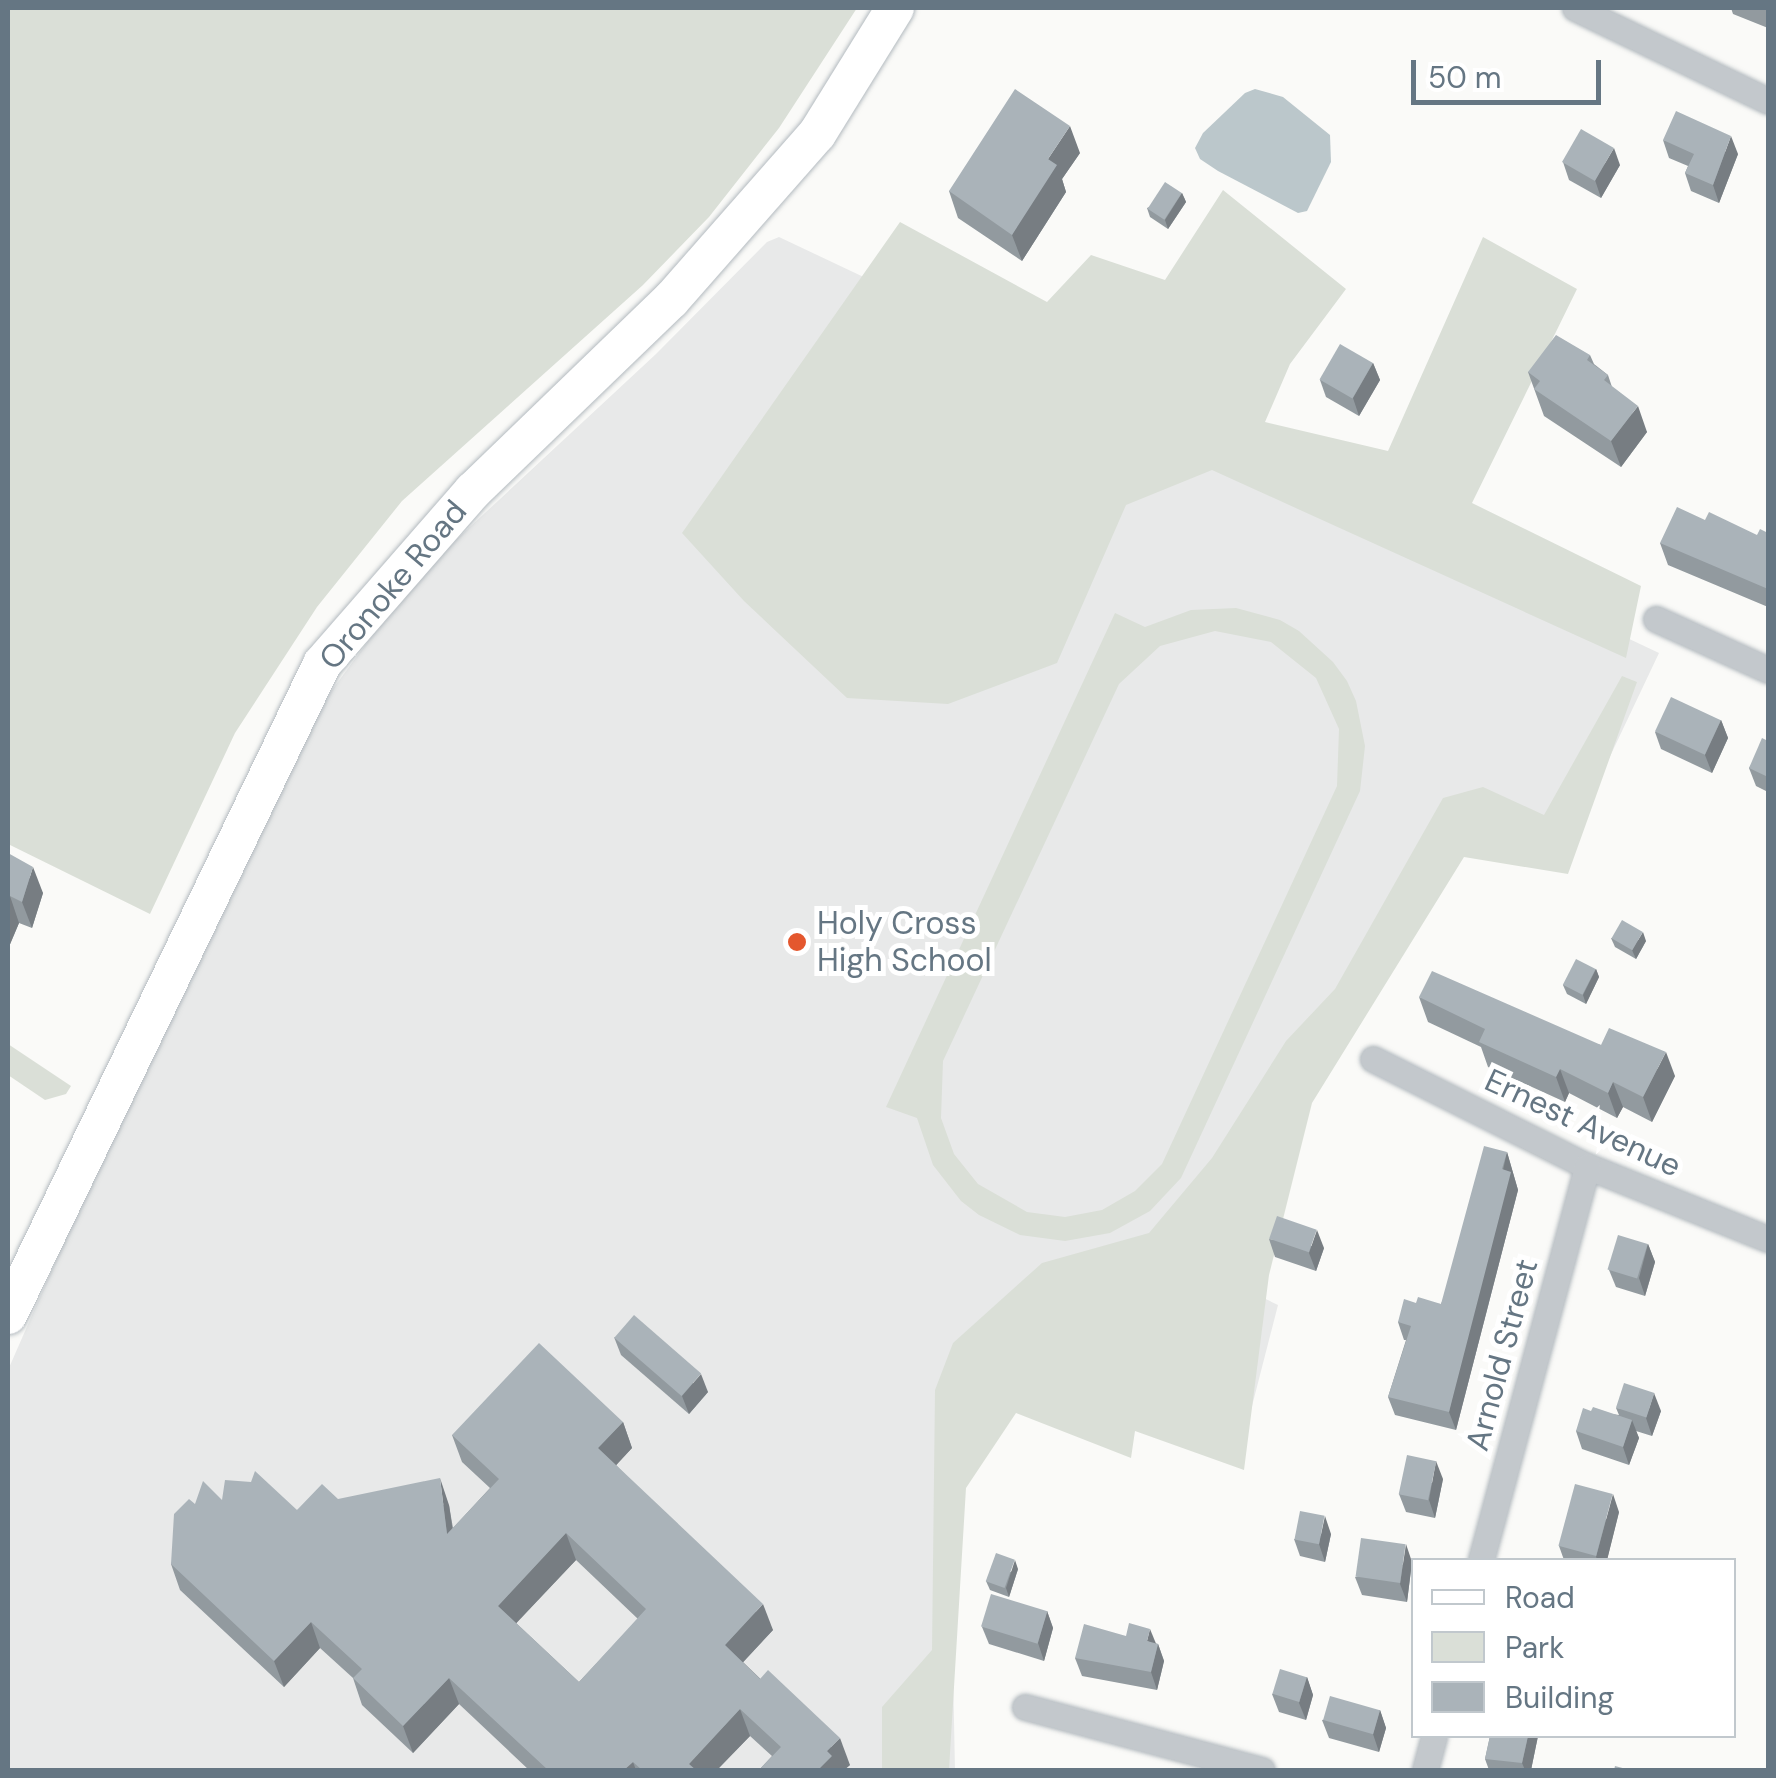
<!DOCTYPE html>
<style>
body{margin:0}
#map{position:relative;width:1776px;height:1778px;overflow:hidden;background:#fafaf8;font-family:"DM Sans",sans-serif}
div>[style]{position:absolute}
.built>*{inset:0;background:#e8e9e9}
.green>*{inset:0;background:#dadfd7}
.water>*{inset:0;background:#bbc7cb}
.roads{filter:drop-shadow(0 0 2px #b3babf) drop-shadow(0 0 2px #b3babf)}
.street>*{height:25px;margin:-12.5px;padding:0 12.5px;transform-origin:12.5px;border-radius:12.5px;background:#c3c8cc}
.secondary>*{height:38px;margin:-19px;padding:0 19px;transform-origin:19px;border-radius:19px;background:#fff}
.wall>*{inset:0;background:#929a9f}
.shaded-wall>*{inset:0;background:#777d82}
.building>*{inset:0;background:#aab3b9;transform-origin:0 0}
.dots>*{width:28px;height:28px;translate:-50% -50%;box-sizing:border-box;border:5px solid #fff;border-radius:50%}
span{translate:-50% -50%;white-space:nowrap;text-align:center;line-height:1.15;-webkit-text-stroke:10px #fff;paint-order:stroke}
.street-label{font-size:32px;color:#657683}
.poi-label{font-size:32px;color:#657683}
.left{translate:0 -50%;text-align:left}
.frame{position:absolute;inset:0;border:10px solid #657683;pointer-events:none}
.legend{position:absolute;left:1411px;top:1558px;width:325px;height:180px;box-sizing:border-box;background:#fff;border:2px solid #c1c8cd;margin:0;padding:12px 18px;list-style:none;font-size:30px;color:#657683}
.legend li{display:flex;align-items:center;gap:20px;height:50px}
.legend b{width:50px;border:2px solid #c1c8cd}
.scale{position:absolute;left:1411px;top:60px;width:190px;height:45px;box-sizing:border-box;border:5px solid #657683;border-top:0;padding-left:12px;font-size:30px;line-height:35px;white-space:nowrap;color:#657683;-webkit-text-stroke:8px #fff;paint-order:stroke}
</style>
<div id="map">
<div class="built">
<div style="clip-path:polygon(779px 237px,1659px 653px,1560px 862px,1454px 812px,1309px 1066px,1251px 1292px,1278px 1305px,1241px 1449px,947px 1372px,955px 1770px,8px 1770px,8px 1370px,83px 1199px,315px 713px,415px 578px,656px 354px,767px 242px)"></div>
</div>
<div class="green">
<div style="clip-path:polygon(8px 8px,857px 8px,779px 128px,709px 217px,643px 285px,402px 501px,317px 607px,235px 733px,150px 914px,8px 844px)"></div>
<div style="clip-path:polygon(1223px 190px,1346px 289px,1290px 364px,1265px 422px,1388px 451px,1483px 237px,1577px 289px,1472px 503px,1641px 586px,1626px 658px,1212px 470px,1126px 505px,1057px 663px,948px 704px,847px 698px,744px 601px,682px 533px,900px 222px,1047px 302px,1091px 255px,1165px 280px)"></div>
<div style="clip-path:polygon(evenodd,1236px 608px,1280px 620px,1299px 631px,1333px 662px,1347px 681px,1356px 701px,1365px 746px,1360px 791px,1181px 1178px,1150px 1211px,1110px 1233px,1065px 1241px,1020px 1235px,979px 1215px,961px 1201px,933px 1165px,917px 1118px,886px 1107px,1115px 613px,1145px 627px,1191px 610px,1236px 608px,1215px 631px,1271px 642px,1316px 678px,1339px 729px,1337px 786px,1162px 1164px,1135px 1191px,1102px 1210px,1065px 1217px,1027px 1212px,978px 1184px,954px 1154px,941px 1118px,943px 1061px,1119px 684px,1160px 646px,1215px 631px)"></div>
<div style="clip-path:polygon(1622px 676px,1637px 682px,1568px 874px,1464px 857px,1312px 1103px,1269px 1275px,1244px 1470px,1135px 1431px,1131px 1458px,1016px 1413px,966px 1488px,949px 1770px,882px 1770px,882px 1707px,932px 1650px,935px 1390px,953px 1343px,1042px 1263px,1149px 1233px,1212px 1158px,1286px 1041px,1335px 989px,1443px 798px,1483px 787px,1544px 815px)"></div>
<div style="clip-path:polygon(8px 1044px,71px 1086px,66px 1094px,45px 1100px,8px 1075px)"></div>
</div>
<div class="water">
<div style="clip-path:polygon(1255px 89px,1283px 97px,1330px 135px,1331px 162px,1307px 211px,1298px 213px,1218px 171px,1200px 159px,1195px 148px,1203px 133px,1245px 93px)"></div>
</div>
<div class="roads">
<div class="street">
<div style="left:1575px;top:8px;width:214px;rotate:25.7deg"></div>
<div style="left:1656px;top:619px;width:123px;rotate:24.5deg"></div>
<div style="left:1373px;top:1059px;width:239px;rotate:26.6deg"></div>
<div style="left:1587px;top:1166px;width:195px;rotate:22deg"></div>
<div style="left:1481px;top:1560px;width:408px;rotate:-74.9deg"></div>
<div style="left:1025px;top:1707px;width:245px;rotate:14.9deg"></div>
<div style="left:1425px;top:1770px;width:35px;rotate:-75deg"></div>
</div>
<div class="secondary">
<div style="left:8px;top:1315px;width:723px;rotate:-64.25deg"></div>
<div style="left:322px;top:664px;width:230px;rotate:-48.9deg"></div>
<div style="left:473px;top:491px;width:275px;rotate:-44deg"></div>
<div style="left:671px;top:300px;width:221px;rotate:-48.7deg"></div>
<div style="left:817px;top:134px;width:148px;rotate:-58.2deg"></div>
</div>
</div>
<div class="wall">
<div style="clip-path:polygon(1731px 8px,1768px 8px,1768px 28px,1733px 14px)"></div>
<div style="clip-path:polygon(1663px 140px,1738px 154px,1719px 203px,1691px 191px,1685px 173px,1688px 166px,1669px 158px)"></div>
<div style="clip-path:polygon(1080px 153px,1062px 179px,1066px 192px,1022px 261px,958px 218px,949px 191px)"></div>
<div style="clip-path:polygon(1563px 162px,1620px 165px,1601px 198px,1569px 180px)"></div>
<div style="clip-path:polygon(1182px 193px,1186px 202px,1168px 229px,1150px 217px,1147px 208px)"></div>
<div style="clip-path:polygon(1590px 355px,1594px 364px,1608px 375px,1612px 387px,1647px 432px,1621px 467px,1544px 416px,1528px 372px)"></div>
<div style="clip-path:polygon(1373px 363px,1380px 380px,1359px 416px,1326px 397px,1320px 380px)"></div>
<div style="clip-path:polygon(1768px 533px,1768px 607px,1668px 565px,1660px 543px,1757px 535px)"></div>
<div style="clip-path:polygon(1721px 720px,1728px 738px,1712px 773px,1661px 749px,1655px 732px)"></div>
<div style="clip-path:polygon(1768px 741px,1768px 792px,1756px 786px,1749px 768px)"></div>
<div style="clip-path:polygon(8px 853px,43px 893px,32px 928px,19px 923px,8px 949px)"></div>
<div style="clip-path:polygon(1611px 938px,1646px 941px,1636px 959px,1615px 947px)"></div>
<div style="clip-path:polygon(1596px 969px,1599px 977px,1586px 1004px,1567px 994px,1563px 985px)"></div>
<div style="clip-path:polygon(1419px 997px,1601px 1045px,1675px 1076px,1652px 1122px,1623px 1107px,1617px 1118px,1569px 1093px,1565px 1102px,1488px 1067px,1481px 1047px,1428px 1022px)"></div>
<div style="clip-path:polygon(1507px 1152px,1518px 1190px,1456px 1430px,1395px 1415px,1388px 1397px,1406px 1340px,1404px 1340px,1398px 1322px,1416px 1303px,1441px 1304px)"></div>
<div style="clip-path:polygon(1269px 1239px,1324px 1248px,1316px 1271px,1275px 1257px)"></div>
<div style="clip-path:polygon(1648px 1244px,1655px 1262px,1645px 1296px,1616px 1287px,1609px 1270px)"></div>
<div style="clip-path:polygon(614px 1337px,708px 1392px,689px 1414px,621px 1355px)"></div>
<div style="clip-path:polygon(1616px 1408px,1661px 1411px,1652px 1436px,1636px 1431px,1639px 1438px,1629px 1465px,1582px 1449px,1576px 1431px,1591px 1411px,1619px 1415px)"></div>
<div style="clip-path:polygon(evenodd,623px 1422px,632px 1448px,616px 1465px,773px 1630px,743px 1662px,850px 1765px,844px 1770px,759px 1770px,772px 1756px,750px 1736px,717px 1770px,529px 1770px,459px 1704px,413px 1753px,362px 1705px,353px 1678px,320px 1648px,284px 1687px,180px 1590px,171px 1564px,195px 1504px,222px 1500px,297px 1510px,338px 1499px,449px 1505px,453px 1528px,490px 1488px,462px 1462px,452px 1435px,623px 1422px,576px 1560px,638px 1619px,579px 1682px,516px 1623px,576px 1560px)"></div>
<div style="clip-path:polygon(1443px 1479px,1435px 1518px,1406px 1512px,1399px 1494px)"></div>
<div style="clip-path:polygon(1619px 1512px,1607px 1560px,1564px 1560px,1559px 1546px)"></div>
<div style="clip-path:polygon(1331px 1534px,1325px 1562px,1300px 1556px,1294px 1539px)"></div>
<div style="clip-path:polygon(1412px 1562px,1407px 1602px,1362px 1595px,1355px 1577px)"></div>
<div style="clip-path:polygon(1018px 1569px,1009px 1597px,990px 1590px,986px 1581px)"></div>
<div style="clip-path:polygon(1047px 1611px,1053px 1628px,1044px 1661px,989px 1644px,982px 1627px)"></div>
<div style="clip-path:polygon(1126px 1636px,1158px 1644px,1164px 1661px,1157px 1690px,1082px 1676px,1075px 1658px)"></div>
<div style="clip-path:polygon(1307px 1677px,1313px 1695px,1306px 1720px,1279px 1712px,1272px 1694px)"></div>
<div style="clip-path:polygon(1380px 1710px,1386px 1728px,1379px 1752px,1329px 1738px,1322px 1720px)"></div>
<div style="clip-path:polygon(1490px 1736px,1538px 1736px,1531px 1770px,1489px 1770px,1485px 1759px)"></div>
</div>
<div class="shaded-wall">
<div style="clip-path:polygon(1070px 126px,1080px 153px,1062px 179px,1066px 192px,1022px 261px,1012px 235px,1048px 159px)"></div>
<div style="clip-path:polygon(1731px 136px,1738px 154px,1719px 203px,1713px 185px)"></div>
<div style="clip-path:polygon(1614px 148px,1620px 165px,1601px 198px,1595px 180px)"></div>
<div style="clip-path:polygon(1182px 193px,1186px 202px,1168px 229px,1165px 220px)"></div>
<div style="clip-path:polygon(1373px 363px,1380px 380px,1359px 416px,1353px 398px)"></div>
<div style="clip-path:polygon(1638px 406px,1647px 432px,1621px 467px,1611px 441px)"></div>
<div style="clip-path:polygon(1721px 720px,1728px 738px,1712px 773px,1705px 755px)"></div>
<div style="clip-path:polygon(33px 867px,43px 893px,32px 928px,22px 902px)"></div>
<div style="clip-path:polygon(10px 896px,19px 923px,8px 949px,8px 901px)"></div>
<div style="clip-path:polygon(1643px 932px,1646px 941px,1636px 959px,1632px 950px)"></div>
<div style="clip-path:polygon(1596px 969px,1599px 977px,1586px 1004px,1583px 995px)"></div>
<div style="clip-path:polygon(1666px 1052px,1675px 1076px,1652px 1122px,1643px 1097px)"></div>
<div style="clip-path:polygon(1560px 1069px,1569px 1093px,1565px 1102px,1556px 1077px)"></div>
<div style="clip-path:polygon(1613px 1082px,1623px 1107px,1617px 1118px,1608px 1093px)"></div>
<div style="clip-path:polygon(1507px 1152px,1518px 1190px,1456px 1430px,1449px 1412px)"></div>
<div style="clip-path:polygon(1317px 1230px,1324px 1248px,1316px 1271px,1309px 1253px)"></div>
<div style="clip-path:polygon(1648px 1244px,1655px 1262px,1645px 1296px,1639px 1278px)"></div>
<div style="clip-path:polygon(701px 1374px,708px 1392px,689px 1414px,682px 1396px)"></div>
<div style="clip-path:polygon(1654px 1393px,1661px 1411px,1652px 1436px,1646px 1418px)"></div>
<div style="clip-path:polygon(1632px 1420px,1639px 1438px,1629px 1465px,1623px 1447px)"></div>
<div style="clip-path:polygon(623px 1422px,632px 1448px,608px 1474px,598px 1448px)"></div>
<div style="clip-path:polygon(1436px 1461px,1443px 1479px,1435px 1518px,1429px 1500px)"></div>
<div style="clip-path:polygon(440px 1478px,449px 1505px,457px 1560px,447px 1534px)"></div>
<div style="clip-path:polygon(1613px 1494px,1619px 1512px,1607px 1560px,1598px 1560px,1596px 1557px)"></div>
<div style="clip-path:polygon(1325px 1516px,1331px 1534px,1325px 1562px,1319px 1544px)"></div>
<div style="clip-path:polygon(566px 1533px,576px 1560px,508px 1632px,498px 1606px)"></div>
<div style="clip-path:polygon(1406px 1544px,1412px 1562px,1407px 1602px,1400px 1584px)"></div>
<div style="clip-path:polygon(1015px 1560px,1018px 1569px,1009px 1597px,1006px 1588px)"></div>
<div style="clip-path:polygon(763px 1604px,773px 1630px,734px 1672px,725px 1645px)"></div>
<div style="clip-path:polygon(1047px 1611px,1053px 1628px,1044px 1661px,1038px 1643px)"></div>
<div style="clip-path:polygon(311px 1622px,320px 1648px,284px 1687px,274px 1661px)"></div>
<div style="clip-path:polygon(1150px 1629px,1157px 1646px,1147px 1641px)"></div>
<div style="clip-path:polygon(1158px 1644px,1164px 1661px,1157px 1690px,1151px 1672px)"></div>
<div style="clip-path:polygon(1307px 1677px,1313px 1695px,1306px 1720px,1299px 1703px)"></div>
<div style="clip-path:polygon(449px 1678px,459px 1704px,413px 1753px,403px 1726px)"></div>
<div style="clip-path:polygon(740px 1709px,750px 1736px,717px 1770px,692px 1770px,689px 1764px)"></div>
<div style="clip-path:polygon(1380px 1710px,1386px 1728px,1379px 1752px,1373px 1734px)"></div>
<div style="clip-path:polygon(1528px 1736px,1538px 1736px,1531px 1770px,1525px 1770px,1522px 1763px)"></div>
<div style="clip-path:polygon(840px 1738px,850px 1765px,844px 1770px,818px 1770px,827px 1751px)"></div>
<div style="clip-path:polygon(633px 1762px,636px 1770px,624px 1770px)"></div>
</div>
<div class="building">
<div style="clip-path:polygon(1015px 89px,1070px 126px,1048px 159px,1057px 165px,1012px 235px,949px 191px)"></div>
<div style="clip-path:polygon(1676px 111px,1731px 136px,1713px 185px,1685px 173px,1694px 154px,1663px 140px)"></div>
<div style="left:1581px;top:129px;width:38px;height:38px;rotate:30deg"></div>
<div style="left:1165px;top:182px;width:20px;height:32px;rotate:33deg"></div>
<div style="clip-path:polygon(1556px 335px,1590px 355px,1587px 360px,1608px 375px,1604px 380px,1638px 406px,1611px 441px,1534px 389px,1540px 381px,1528px 372px)"></div>
<div style="left:1340px;top:344px;width:38px;height:41px;rotate:30deg"></div>
<div style="clip-path:polygon(1677px 507px,1705px 520px,1709px 512px,1757px 535px,1760px 529px,1768px 533px,1768px 589px,1660px 543px)"></div>
<div style="left:1671px;top:697px;width:55px;height:38px;rotate:25deg"></div>
<div style="clip-path:polygon(1762px 738px,1768px 741px,1768px 777px,1749px 768px)"></div>
<div style="clip-path:polygon(8px 853px,33px 867px,22px 902px,10px 896px,8px 901px)"></div>
<div style="left:1622px;top:920px;width:24px;height:21px;rotate:30deg"></div>
<div style="left:1576px;top:959px;width:22px;height:29px;rotate:27deg"></div>
<div style="clip-path:polygon(1432px 971px,1601px 1045px,1609px 1028px,1666px 1052px,1643px 1097px,1613px 1082px,1608px 1093px,1560px 1069px,1556px 1077px,1479px 1042px,1485px 1029px,1419px 997px)"></div>
<div style="clip-path:polygon(1484px 1146px,1507px 1152px,1502px 1169px,1511px 1172px,1449px 1412px,1388px 1397px,1411px 1326px,1398px 1322px,1404px 1299px,1416px 1303px,1418px 1297px,1441px 1304px)"></div>
<div style="left:1277px;top:1216px;width:42px;height:24px;rotate:19deg"></div>
<div style="left:1618px;top:1235px;width:31px;height:36px;rotate:17deg"></div>
<div style="left:634px;top:1315px;width:89px;height:30px;rotate:41deg"></div>
<div style="clip-path:polygon(evenodd,539px 1343px,623px 1422px,598px 1448px,763px 1604px,725px 1645px,760px 1679px,768px 1670px,840px 1738px,827px 1751px,832px 1756px,818px 1770px,759px 1770px,781px 1747px,740px 1709px,689px 1764px,696px 1770px,642px 1770px,633px 1762px,624px 1770px,548px 1770px,449px 1678px,403px 1726px,353px 1678px,362px 1669px,311px 1622px,274px 1661px,171px 1564px,174px 1514px,189px 1499px,195px 1504px,203px 1481px,222px 1500px,225px 1480px,251px 1482px,255px 1471px,297px 1510px,322px 1484px,338px 1499px,440px 1478px,447px 1534px,499px 1479px,452px 1435px,539px 1343px,566px 1533px,646px 1609px,579px 1682px,498px 1606px,566px 1533px)"></div>
<div style="left:1624px;top:1383px;width:32px;height:26px;rotate:18deg"></div>
<div style="clip-path:polygon(1593px 1407px,1632px 1420px,1623px 1447px,1576px 1431px,1583px 1408px,1591px 1411px)"></div>
<div style="left:1407px;top:1455px;width:30px;height:40px;rotate:12deg"></div>
<div style="left:1575px;top:1484px;width:39px;height:64px;rotate:15deg"></div>
<div style="left:1300px;top:1511px;width:25px;height:29px;rotate:11deg"></div>
<div style="left:1361px;top:1538px;width:45px;height:39px;rotate:8deg"></div>
<div style="left:996px;top:1553px;width:20px;height:30px;rotate:20deg"></div>
<div style="left:991px;top:1594px;width:59px;height:34px;rotate:17deg"></div>
<div style="clip-path:polygon(1129px 1623px,1150px 1629px,1147px 1641px,1158px 1644px,1151px 1672px,1075px 1658px,1084px 1624px,1126px 1636px)"></div>
<div style="left:1280px;top:1669px;width:28px;height:26px;rotate:17deg"></div>
<div style="left:1330px;top:1696px;width:52px;height:25px;rotate:16deg"></div>
<div style="clip-path:polygon(1490px 1736px,1528px 1736px,1522px 1763px,1485px 1759px)"></div>
<div style="clip-path:polygon(1615px 1766px,1630px 1770px,1614px 1770px)"></div>
</div>
<div class="dots">
<div style="left:797px;top:942px;background:#e4572e"></div>
</div>
<div class="street-label">
<span style="left:393px;top:585px;rotate:-50deg">Oronoke Road</span>
<span style="left:1583px;top:1123px;rotate:25deg">Ernest Avenue</span>
<span style="left:1502px;top:1355px;rotate:-75deg">Arnold Street</span>
</div>
<div class="poi-label">
<span class="left" style="left:817px;top:942px">Holy Cross<br>High School</span>
</div>
<div class="frame"></div>
<ul class="legend">
<li><b style="height:12px;background:#fff"></b>Road</li>
<li><b style="height:28px;background:#dadfd7"></b>Park</li>
<li><b style="height:28px;background:#aab3b9"></b>Building</li>
</ul>
<div class="scale">50 m</div>
</div>
